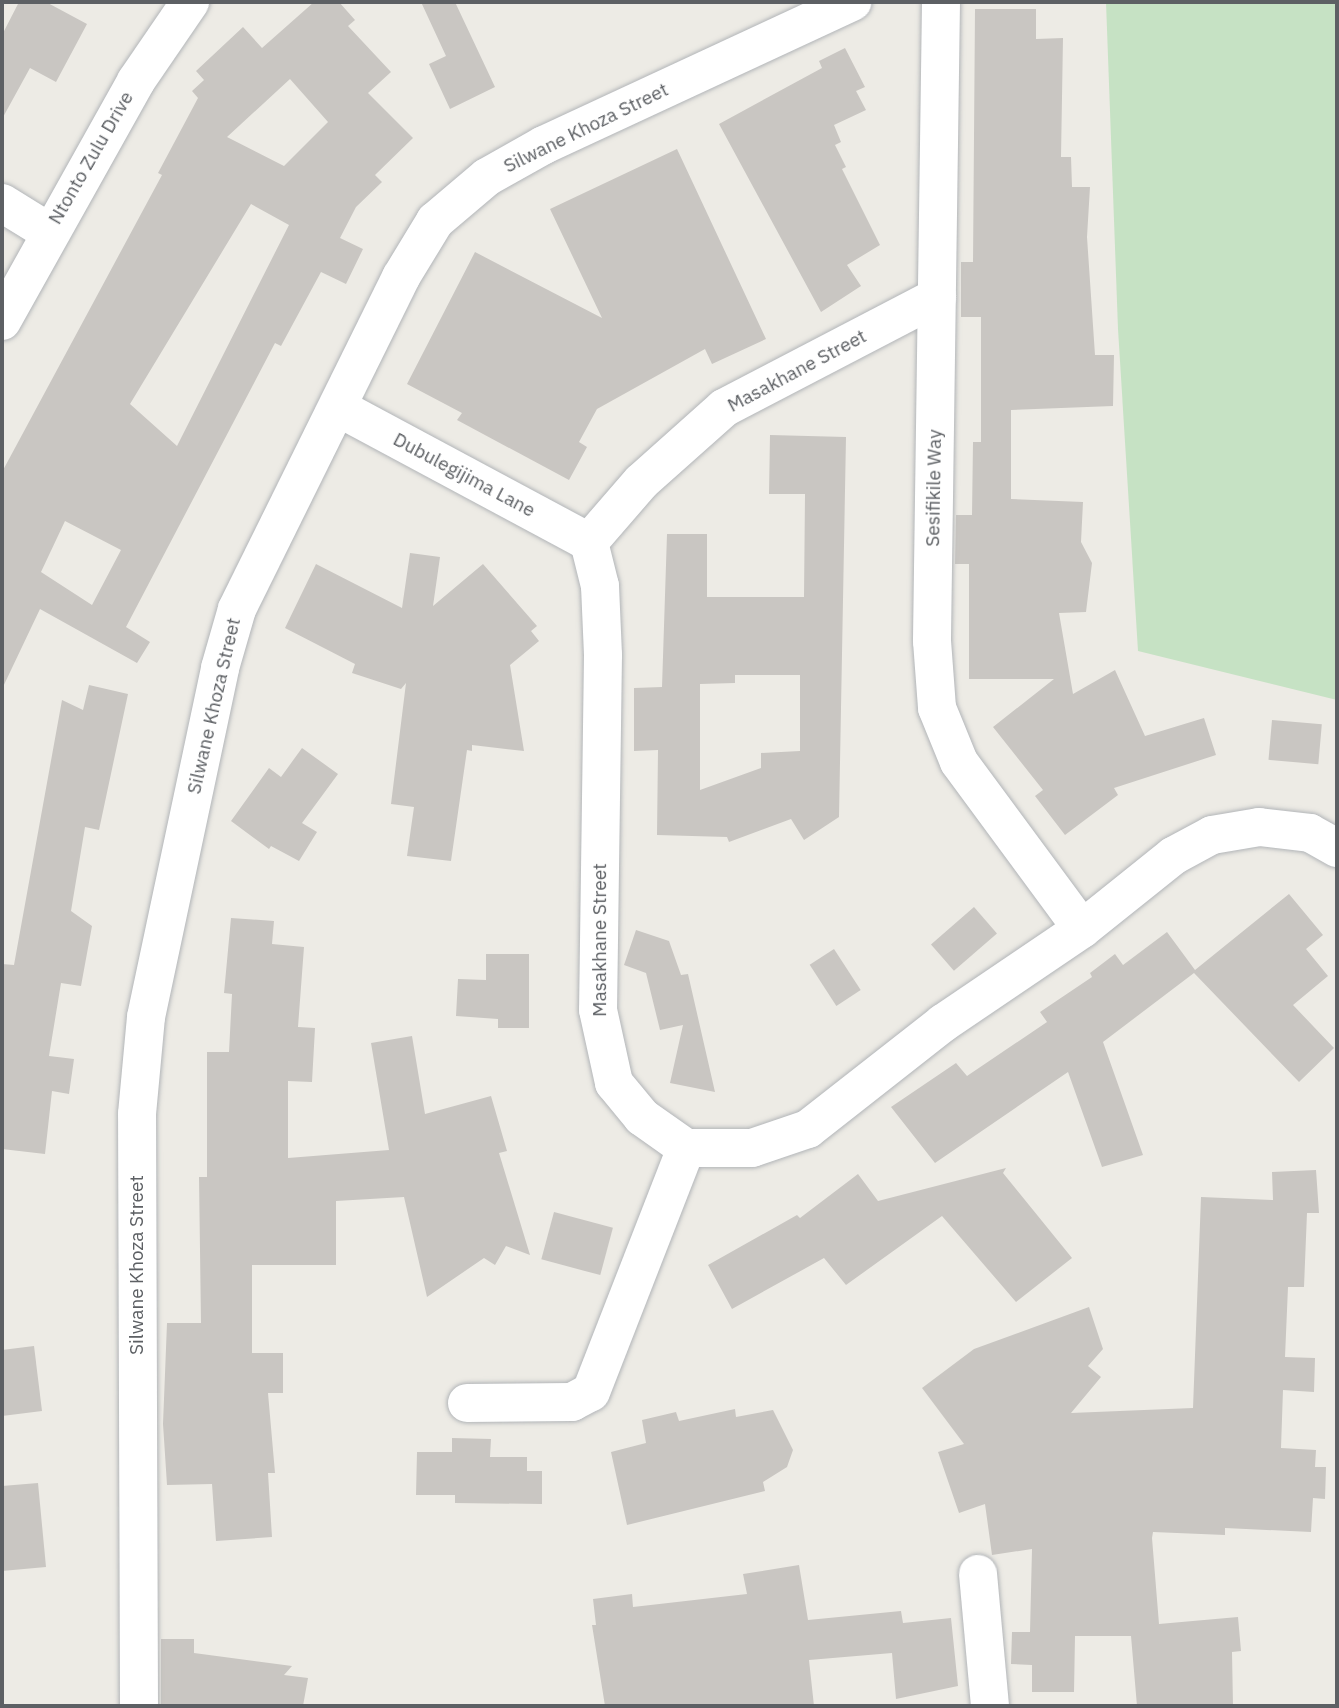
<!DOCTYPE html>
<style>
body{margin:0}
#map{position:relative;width:1339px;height:1708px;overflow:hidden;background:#edebe5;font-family:"IBM Plex Sans",sans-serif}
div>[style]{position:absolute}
.green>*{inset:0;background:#c6e2c4}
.building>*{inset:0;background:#c9c6c2;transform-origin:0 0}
.roads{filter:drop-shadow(0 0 2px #b2b5b8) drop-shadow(0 0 2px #b2b5b8)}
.minor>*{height:38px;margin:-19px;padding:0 19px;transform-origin:19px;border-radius:19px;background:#fff}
span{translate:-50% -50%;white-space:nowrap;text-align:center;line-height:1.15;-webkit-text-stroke:7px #fff;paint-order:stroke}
.street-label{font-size:19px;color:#5d6064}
.frame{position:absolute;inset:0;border:4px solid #5d6064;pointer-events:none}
</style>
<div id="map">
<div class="green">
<div style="clip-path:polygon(1106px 2px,1337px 2px,1337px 700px,1138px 651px,1118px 329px)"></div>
</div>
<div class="building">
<div style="clip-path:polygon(19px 2px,46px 2px,87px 24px,56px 82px,30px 68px,2px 119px,2px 35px)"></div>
<div style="clip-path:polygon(evenodd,314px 2px,339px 2px,355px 20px,348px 26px,391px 72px,368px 93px,413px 138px,375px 175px,382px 182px,356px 207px,340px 238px,363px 249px,346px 284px,321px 272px,281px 346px,275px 343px,126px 627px,150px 642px,137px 663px,40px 609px,2px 689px,2px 472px,162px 175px,158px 173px,198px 98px,192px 91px,204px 80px,196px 71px,243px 27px,262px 48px,314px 2px,290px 79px,328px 122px,284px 166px,227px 137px,290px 79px,314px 2px,251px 204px,289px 225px,177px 446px,130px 404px,251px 204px,314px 2px,65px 521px,121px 550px,92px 605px,41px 572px,65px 521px)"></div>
<div style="clip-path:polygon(421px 2px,455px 2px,495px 87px,450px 109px,429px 64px,446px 56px)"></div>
<div style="clip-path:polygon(975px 9px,1036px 9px,1036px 39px,1063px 38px,1061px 157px,1071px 157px,1072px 187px,1090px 187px,1087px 237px,1095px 355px,1114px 355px,1113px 406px,1011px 410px,1011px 499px,1083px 502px,1081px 542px,1092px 563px,1086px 612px,1059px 613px,1073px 694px,1115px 670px,1145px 736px,1204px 718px,1216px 755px,1114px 788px,1118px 795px,1065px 835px,1035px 796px,1043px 790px,993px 727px,1054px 679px,969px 679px,969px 564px,955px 564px,956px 515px,972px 515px,973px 442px,981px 442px,981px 317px,961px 317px,961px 262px,973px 262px)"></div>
<div style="clip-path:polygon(845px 48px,865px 87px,856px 91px,866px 110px,834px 125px,841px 142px,835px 145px,846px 167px,842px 169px,880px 245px,847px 265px,861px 286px,821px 312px,719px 124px,822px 68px,819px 61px)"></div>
<div style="clip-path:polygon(677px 149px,766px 339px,712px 364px,705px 349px,597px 409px,579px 442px,587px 447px,569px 480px,457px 420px,462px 413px,407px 384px,475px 252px,602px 318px,550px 209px)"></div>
<div style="clip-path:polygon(evenodd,770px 435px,846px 437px,839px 817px,804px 840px,791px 819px,729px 842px,727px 837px,657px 835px,658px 750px,634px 751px,634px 688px,662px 687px,667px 534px,707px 534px,707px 597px,804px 597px,805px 494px,769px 494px,770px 435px,735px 675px,800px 675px,800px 751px,761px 753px,761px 768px,700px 790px,700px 684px,735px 683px,735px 675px)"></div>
<div style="clip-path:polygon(410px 553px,440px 557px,433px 606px,483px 564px,537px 626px,531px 631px,539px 641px,510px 665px,524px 751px,472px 745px,472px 751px,467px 750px,451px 861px,407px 856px,414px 807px,391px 804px,406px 683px,401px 689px,352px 673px,355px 664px,285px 628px,316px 564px,402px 608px)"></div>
<div style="clip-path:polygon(89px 685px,128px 694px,99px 830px,85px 827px,71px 911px,92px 926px,81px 986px,61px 983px,49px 1056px,74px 1059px,69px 1094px,52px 1091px,45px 1154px,2px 1149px,2px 964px,14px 965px,62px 700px,83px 710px)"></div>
<div style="left:1272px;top:720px;width:50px;height:40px;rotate:5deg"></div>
<div style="clip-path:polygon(302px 748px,338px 774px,302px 823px,317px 832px,299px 861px,271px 846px,269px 849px,231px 821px,269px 768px,281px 777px)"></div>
<div style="clip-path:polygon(1289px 894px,1323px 935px,1306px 949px,1328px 976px,1293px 1005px,1334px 1048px,1299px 1082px,1194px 973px,1103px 1042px,1143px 1155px,1102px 1167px,1068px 1072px,935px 1163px,891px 1107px,956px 1063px,967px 1076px,1047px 1022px,1040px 1012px,1092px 977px,1090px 973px,1115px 954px,1123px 965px,1167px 932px,1195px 970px)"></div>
<div style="left:974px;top:907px;width:35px;height:57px;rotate:49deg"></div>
<div style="clip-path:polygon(231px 918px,274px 921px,272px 944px,304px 947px,298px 1027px,315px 1028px,312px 1082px,288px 1081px,288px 1158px,389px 1150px,371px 1043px,412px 1036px,425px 1114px,491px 1096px,507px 1151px,499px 1153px,530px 1255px,506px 1246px,495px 1265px,484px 1258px,427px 1297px,404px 1197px,336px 1201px,336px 1265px,252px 1265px,252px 1353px,283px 1353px,283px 1393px,268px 1393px,275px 1473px,268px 1473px,272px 1537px,216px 1541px,212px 1484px,167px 1485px,163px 1424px,167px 1323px,201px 1323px,199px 1177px,207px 1177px,207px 1052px,229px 1052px,232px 994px,224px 993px)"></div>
<div style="clip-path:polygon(636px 930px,669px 941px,681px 975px,688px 974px,715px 1092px,670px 1083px,683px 1025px,660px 1030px,646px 973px,624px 965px)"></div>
<div style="left:834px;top:949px;width:49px;height:29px;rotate:57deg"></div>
<div style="clip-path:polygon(486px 954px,529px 954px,529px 1028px,498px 1028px,498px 1019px,456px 1016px,458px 979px,486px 980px)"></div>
<div style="clip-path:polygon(1006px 1168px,1003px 1173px,1072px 1258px,1016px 1302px,942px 1216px,846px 1285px,824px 1258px,732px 1309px,708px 1265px,797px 1215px,800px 1218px,858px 1174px,878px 1201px)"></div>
<div style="clip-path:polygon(1316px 1170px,1319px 1213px,1307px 1213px,1304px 1287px,1288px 1287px,1285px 1357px,1315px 1358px,1314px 1392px,1283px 1390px,1281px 1448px,1316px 1450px,1315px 1467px,1326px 1467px,1325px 1499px,1313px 1498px,1311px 1532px,1225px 1528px,1225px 1535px,1153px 1532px,1152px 1538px,1159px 1624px,1238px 1617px,1241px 1651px,1232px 1652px,1233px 1706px,1137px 1706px,1131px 1636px,1075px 1636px,1074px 1692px,1032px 1692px,1032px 1665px,1011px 1664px,1012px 1632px,1030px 1632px,1032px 1549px,992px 1555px,985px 1504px,959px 1513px,938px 1452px,964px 1444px,922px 1388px,974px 1349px,1089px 1307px,1103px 1349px,1088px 1366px,1101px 1377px,1071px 1413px,1193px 1408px,1201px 1197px,1273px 1200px,1272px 1172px)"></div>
<div style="left:554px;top:1212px;width:61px;height:49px;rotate:15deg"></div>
<div style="clip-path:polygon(34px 1346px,42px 1411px,2px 1416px,2px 1350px)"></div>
<div style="clip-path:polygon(735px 1409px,736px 1417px,773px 1410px,793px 1450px,787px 1467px,763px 1482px,765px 1491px,627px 1525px,611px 1452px,646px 1443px,642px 1420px,676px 1412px,679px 1421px)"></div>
<div style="clip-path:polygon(452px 1438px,491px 1439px,490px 1457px,527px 1457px,527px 1471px,542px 1471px,542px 1504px,455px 1503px,455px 1495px,416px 1495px,417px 1452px,452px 1452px)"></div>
<div style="clip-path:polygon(38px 1483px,46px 1567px,2px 1571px,2px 1486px)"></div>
<div style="clip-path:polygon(799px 1565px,808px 1620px,901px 1611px,903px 1623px,951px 1618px,958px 1686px,896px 1699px,892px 1653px,809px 1660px,814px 1706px,605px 1706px,592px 1625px,596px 1625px,593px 1599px,632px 1594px,633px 1607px,747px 1594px,743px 1574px)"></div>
<div style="clip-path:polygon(161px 1639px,194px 1639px,194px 1653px,292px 1666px,284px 1675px,308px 1678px,303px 1706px,161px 1706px)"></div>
</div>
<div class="roads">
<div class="minor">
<div style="left:941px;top:2px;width:639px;rotate:90.81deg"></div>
<div style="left:932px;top:641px;width:67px;rotate:85.7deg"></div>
<div style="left:937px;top:708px;width:58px;rotate:67.8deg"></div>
<div style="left:959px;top:762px;width:207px;rotate:53.6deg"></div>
<div style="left:2px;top:203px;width:55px;rotate:31.7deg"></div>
<div style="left:937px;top:297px;width:240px;rotate:152.5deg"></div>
<div style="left:724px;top:408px;width:111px;rotate:138.3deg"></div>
<div style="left:641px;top:482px;width:79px;rotate:130.9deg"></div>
<div style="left:589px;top:542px;width:45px;rotate:76deg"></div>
<div style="left:600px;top:586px;width:69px;rotate:87.5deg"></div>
<div style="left:603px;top:655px;width:355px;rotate:90.8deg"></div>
<div style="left:598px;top:1010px;width:75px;rotate:77.6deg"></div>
<div style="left:614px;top:1083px;width:44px;rotate:50.5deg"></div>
<div style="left:642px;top:1117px;width:54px;rotate:35.2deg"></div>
<div style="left:686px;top:1148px;width:66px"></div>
<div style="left:752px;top:1148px;width:59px;rotate:-18.7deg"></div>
<div style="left:808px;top:1129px;width:172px;rotate:-38.1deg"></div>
<div style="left:943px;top:1023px;width:168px;rotate:-34.1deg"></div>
<div style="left:1082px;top:929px;width:117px;rotate:-38.7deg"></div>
<div style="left:1173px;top:856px;width:44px;rotate:-28.3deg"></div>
<div style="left:1212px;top:835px;width:48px;rotate:-9.7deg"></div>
<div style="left:1259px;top:827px;width:51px;rotate:6.7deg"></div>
<div style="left:1310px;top:833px;width:31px;rotate:29deg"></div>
<div style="left:2px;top:321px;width:275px;rotate:-60.8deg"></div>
<div style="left:136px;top:81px;width:96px;rotate:-55.6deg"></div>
<div style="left:339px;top:408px;width:284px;rotate:28.2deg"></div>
<div style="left:467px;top:1403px;width:105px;rotate:-0.5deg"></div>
<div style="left:572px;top:1402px;width:21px;rotate:-28deg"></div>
<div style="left:591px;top:1392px;width:262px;rotate:-68.7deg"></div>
<div style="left:978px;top:1574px;width:133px;rotate:84.8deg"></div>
<div style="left:139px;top:1706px;width:592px;rotate:-90.19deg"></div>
<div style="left:137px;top:1114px;width:97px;rotate:-84.7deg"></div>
<div style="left:146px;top:1017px;width:357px;rotate:-78deg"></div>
<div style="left:220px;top:668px;width:61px;rotate:-73.9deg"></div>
<div style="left:237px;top:609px;width:370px;rotate:-63.7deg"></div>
<div style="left:401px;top:277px;width:66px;rotate:-58.7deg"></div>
<div style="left:435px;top:221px;width:68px;rotate:-40.2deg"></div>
<div style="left:487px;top:177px;width:65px;rotate:-29.3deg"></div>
<div style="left:544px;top:145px;width:340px;rotate:-24.9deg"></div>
</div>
</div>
<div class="street-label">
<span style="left:586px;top:128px;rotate:-26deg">Silwane Khoza Street</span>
<span style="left:91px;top:158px;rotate:-60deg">Ntonto Zulu Drive</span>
<span style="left:797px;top:371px;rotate:-28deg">Masakhane Street</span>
<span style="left:464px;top:475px;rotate:28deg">Dubulegijima Lane</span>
<span style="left:934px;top:488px;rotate:-89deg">Sesifikile Way</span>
<span style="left:214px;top:706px;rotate:-77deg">Silwane Khoza Street</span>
<span style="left:600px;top:940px;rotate:-90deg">Masakhane Street</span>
<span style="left:137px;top:1265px;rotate:-90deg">Silwane Khoza Street</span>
</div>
<div class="frame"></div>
</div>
